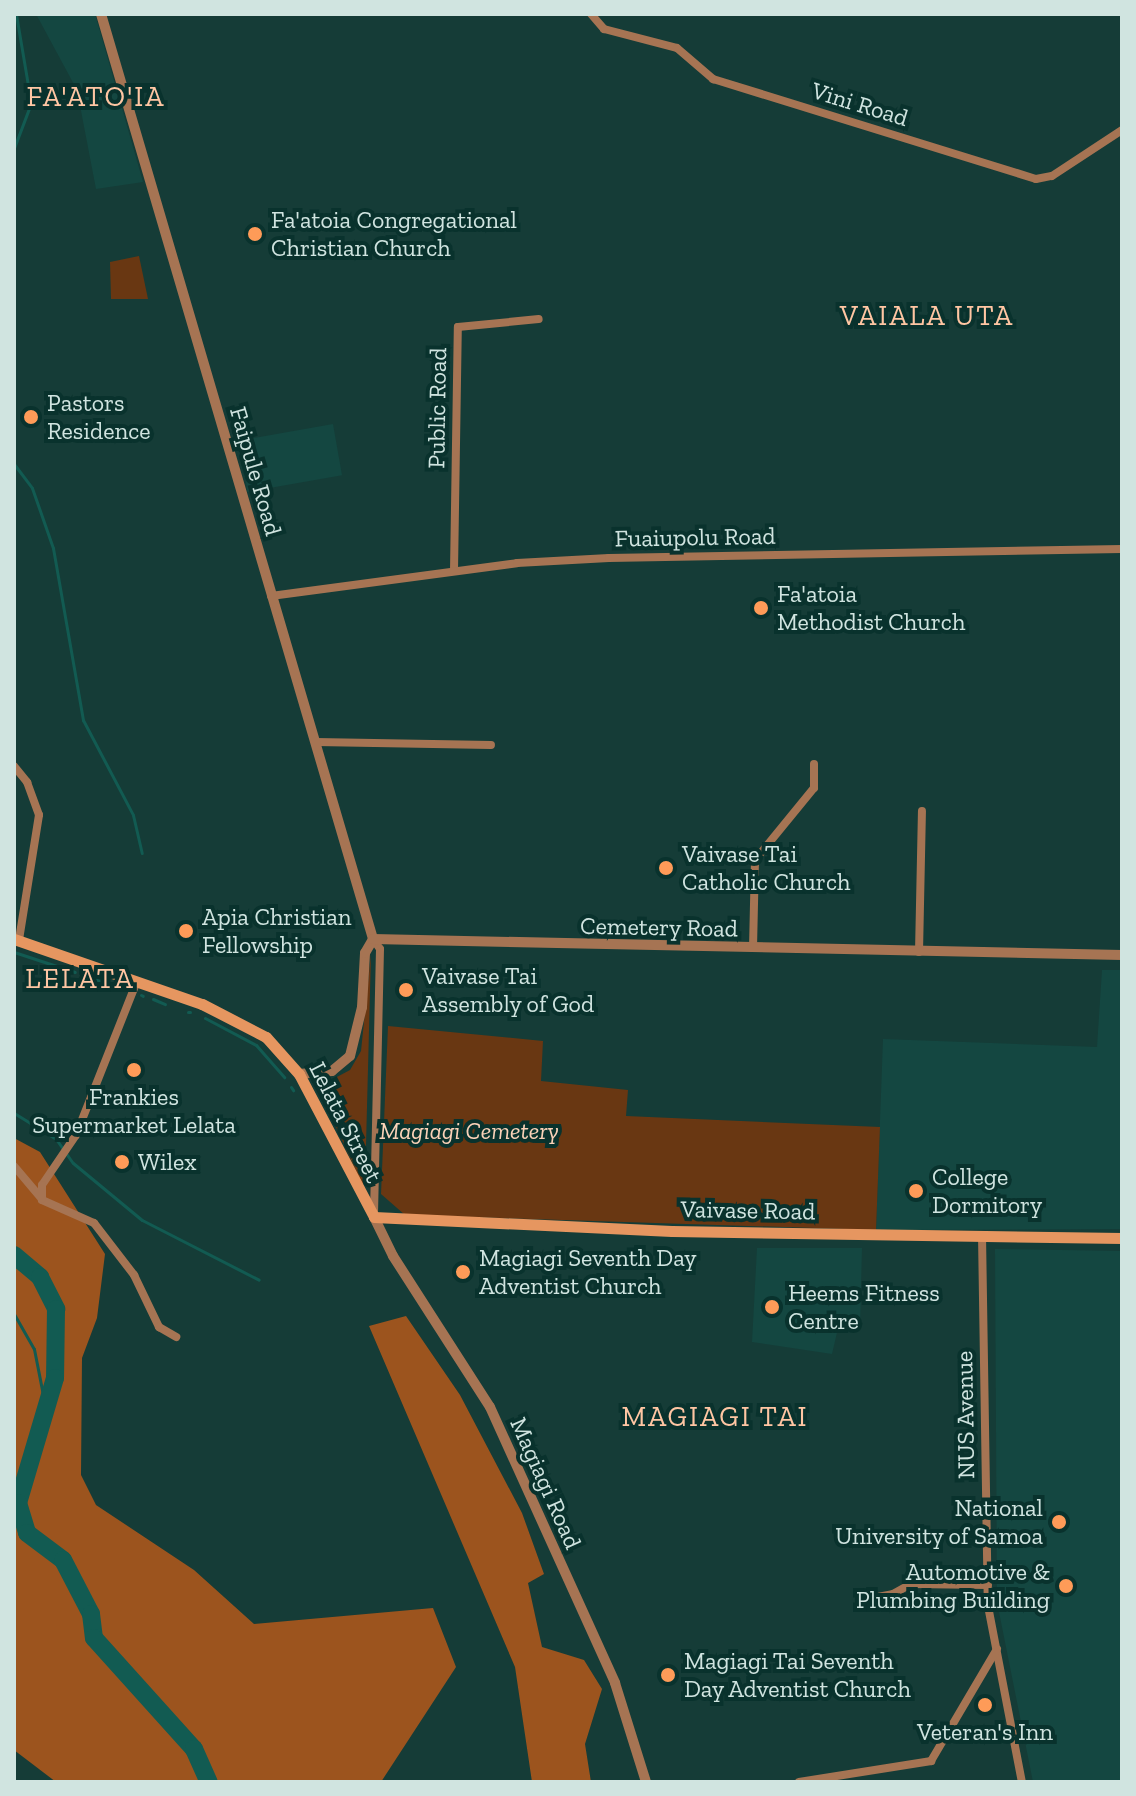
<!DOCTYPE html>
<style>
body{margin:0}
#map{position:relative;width:1136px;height:1796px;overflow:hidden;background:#153c37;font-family:"Zilla Slab",serif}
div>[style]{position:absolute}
.built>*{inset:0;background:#144741;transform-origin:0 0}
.green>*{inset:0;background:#693712}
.forest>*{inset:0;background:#9c541e}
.stream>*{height:3px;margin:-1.5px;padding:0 1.5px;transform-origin:1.5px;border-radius:1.5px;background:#125b52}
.river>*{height:18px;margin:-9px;padding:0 9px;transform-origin:9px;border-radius:9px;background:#125b52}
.minor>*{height:8px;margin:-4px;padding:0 4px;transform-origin:4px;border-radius:4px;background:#a67453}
.tertiary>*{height:10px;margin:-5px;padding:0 5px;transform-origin:5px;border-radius:5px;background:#a67453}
.secondary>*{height:11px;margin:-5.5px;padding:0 5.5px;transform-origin:5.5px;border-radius:5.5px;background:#e69660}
.dots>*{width:22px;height:22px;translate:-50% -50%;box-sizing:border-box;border:4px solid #09322d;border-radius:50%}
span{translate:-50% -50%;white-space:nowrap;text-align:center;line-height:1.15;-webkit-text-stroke:8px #09322d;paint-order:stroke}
.street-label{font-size:24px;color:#d0e4e0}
.poi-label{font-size:24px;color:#d0e4e0}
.left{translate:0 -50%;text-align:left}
.right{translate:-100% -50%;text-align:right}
.park-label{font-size:24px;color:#fbd2b8;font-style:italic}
.quarter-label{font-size:28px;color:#ffc6a3;letter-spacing:2px}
.frame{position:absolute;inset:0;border:16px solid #d0e4e0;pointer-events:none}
</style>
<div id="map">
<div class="built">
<div style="clip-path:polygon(36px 14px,95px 14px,143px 182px,96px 189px,77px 90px)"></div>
<div style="left:333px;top:424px;width:52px;height:96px;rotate:80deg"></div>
<div style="clip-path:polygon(1102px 970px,1122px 970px,1122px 1229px,876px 1230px,883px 1039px,1097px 1047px)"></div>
<div style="clip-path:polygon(757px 1248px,862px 1248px,860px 1328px,839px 1324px,832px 1354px,752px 1342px)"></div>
<div style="clip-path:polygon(995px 1249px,1122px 1251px,1122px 1782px,1033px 1782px,997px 1602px)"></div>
</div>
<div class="green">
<div style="clip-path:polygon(139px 256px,148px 299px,111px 299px,110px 262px)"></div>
<div style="clip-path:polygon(371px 954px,365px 1183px,362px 1184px,318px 1087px,350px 1070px,361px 1051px)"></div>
<div style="clip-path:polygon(388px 1026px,543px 1041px,541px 1081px,628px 1090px,626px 1116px,880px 1127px,876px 1230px,405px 1215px,381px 1194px)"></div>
</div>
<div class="forest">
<div style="clip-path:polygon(14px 1138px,40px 1152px,105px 1254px,97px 1318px,82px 1358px,81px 1475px,96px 1505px,194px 1570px,254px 1624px,433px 1608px,456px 1667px,381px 1782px,56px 1782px,14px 1750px)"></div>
<div style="clip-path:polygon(406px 1316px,460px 1395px,522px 1513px,544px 1574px,528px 1583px,542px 1647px,584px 1660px,602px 1689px,585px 1744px,591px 1782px,532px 1782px,515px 1667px,369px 1326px)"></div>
</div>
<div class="stream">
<div style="left:14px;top:148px;width:48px;rotate:-69.3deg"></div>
<div style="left:31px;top:103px;width:90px;rotate:-99.6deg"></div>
<div style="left:14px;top:464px;width:30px;rotate:53deg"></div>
<div style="left:32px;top:488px;width:64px;rotate:70.7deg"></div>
<div style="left:53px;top:548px;width:175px;rotate:80.1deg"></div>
<div style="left:83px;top:720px;width:107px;rotate:62.2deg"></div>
<div style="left:133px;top:815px;width:39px;rotate:77deg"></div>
<div style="left:14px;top:952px;width:64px;rotate:18.2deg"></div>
<div style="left:85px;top:976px;width:42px;rotate:19.3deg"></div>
<div style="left:141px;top:995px;width:2px;rotate:27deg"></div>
<div style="left:153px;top:999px;width:13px;rotate:23deg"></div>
<div style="left:188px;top:1012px;width:2px"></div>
<div style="left:205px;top:1018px;width:58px;rotate:27.9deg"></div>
<div style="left:256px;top:1045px;width:43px;rotate:48.8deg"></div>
<div style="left:291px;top:1087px;width:4px;rotate:56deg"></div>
<div style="left:14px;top:1113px;width:49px;rotate:31.8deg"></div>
<div style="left:56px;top:1139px;width:29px;rotate:55deg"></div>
<div style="left:73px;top:1163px;width:89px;rotate:39.6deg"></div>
<div style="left:142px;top:1220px;width:131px;rotate:27.1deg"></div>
<div style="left:14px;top:1314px;width:40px;rotate:60.3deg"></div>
<div style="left:34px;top:1349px;width:62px;rotate:78.9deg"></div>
</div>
<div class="river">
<div style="left:14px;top:1255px;width:34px;rotate:40deg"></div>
<div style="left:40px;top:1277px;width:36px;rotate:63deg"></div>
<div style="left:56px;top:1309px;width:69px;rotate:90.8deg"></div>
<div style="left:55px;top:1378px;width:130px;rotate:106.5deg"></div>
<div style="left:18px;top:1503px;width:31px;rotate:73deg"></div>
<div style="left:27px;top:1533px;width:45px;rotate:36.9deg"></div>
<div style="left:63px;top:1560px;width:61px;rotate:62.6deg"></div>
<div style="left:91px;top:1614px;width:24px;rotate:83deg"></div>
<div style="left:94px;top:1638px;width:149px;rotate:48deg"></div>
<div style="left:194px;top:1749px;width:36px;rotate:66deg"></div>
</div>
<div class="minor">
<div style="left:591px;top:14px;width:20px;rotate:49deg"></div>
<div style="left:604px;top:29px;width:75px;rotate:14.6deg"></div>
<div style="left:677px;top:48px;width:48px;rotate:40.7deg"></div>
<div style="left:713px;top:79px;width:338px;rotate:17.2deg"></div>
<div style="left:1036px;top:179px;width:16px;rotate:-11deg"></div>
<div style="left:1052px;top:176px;width:84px;rotate:-33.3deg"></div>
<div style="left:454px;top:571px;width:244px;rotate:-89.1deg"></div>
<div style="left:458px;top:327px;width:81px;rotate:-5.6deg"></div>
<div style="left:271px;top:596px;width:248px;rotate:-7.6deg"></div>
<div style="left:517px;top:563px;width:92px;rotate:-3.1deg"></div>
<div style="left:609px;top:558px;width:513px;rotate:-1.01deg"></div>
<div style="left:316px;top:742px;width:175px;rotate:1deg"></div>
<div style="left:14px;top:766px;width:21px;rotate:51deg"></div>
<div style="left:27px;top:782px;width:35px;rotate:70deg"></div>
<div style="left:39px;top:815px;width:127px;rotate:99.1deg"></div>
<div style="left:373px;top:939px;width:12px;rotate:55deg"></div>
<div style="left:380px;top:949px;width:263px;rotate:91.3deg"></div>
<div style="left:753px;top:948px;width:88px;rotate:-88.7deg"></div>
<div style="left:755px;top:860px;width:93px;rotate:-50.7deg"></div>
<div style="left:814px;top:788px;width:24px;rotate:-90deg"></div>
<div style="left:919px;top:952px;width:141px;rotate:-88.8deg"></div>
<div style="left:137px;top:981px;width:166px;rotate:111.6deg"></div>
<div style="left:76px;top:1135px;width:60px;rotate:124.2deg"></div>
<div style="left:42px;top:1185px;width:15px;rotate:90deg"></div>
<div style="left:42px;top:1200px;width:57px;rotate:23.9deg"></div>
<div style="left:94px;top:1223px;width:66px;rotate:52.4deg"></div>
<div style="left:134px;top:1275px;width:58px;rotate:64.3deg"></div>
<div style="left:159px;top:1327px;width:20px;rotate:30deg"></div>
<div style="left:14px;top:1166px;width:43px;rotate:49.7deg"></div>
<div style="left:982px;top:1235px;width:371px;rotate:89.1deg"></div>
<div style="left:988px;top:1606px;width:179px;rotate:79.1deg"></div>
<div style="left:862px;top:1600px;width:32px;rotate:-11deg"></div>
<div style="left:893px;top:1594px;width:21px;rotate:-29deg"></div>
<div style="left:911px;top:1584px;width:77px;rotate:0.7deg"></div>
<div style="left:799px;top:1782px;width:134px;rotate:-9deg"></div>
<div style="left:931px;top:1761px;width:130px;rotate:-59.5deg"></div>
</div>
<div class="tertiary">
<div style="left:101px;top:14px;width:964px;rotate:73.61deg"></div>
<div style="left:299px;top:1074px;width:33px;rotate:-5deg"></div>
<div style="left:332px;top:1071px;width:23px;rotate:-40deg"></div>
<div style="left:350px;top:1056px;width:50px;rotate:-76.2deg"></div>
<div style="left:362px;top:1007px;width:54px;rotate:-86.8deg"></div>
<div style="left:365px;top:953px;width:16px;rotate:-60deg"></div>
<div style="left:373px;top:939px;width:749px;rotate:1.22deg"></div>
<div style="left:374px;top:1217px;width:43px;rotate:64deg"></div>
<div style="left:393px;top:1256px;width:179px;rotate:57.3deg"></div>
<div style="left:490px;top:1407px;width:303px;rotate:65.6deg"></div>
<div style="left:615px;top:1683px;width:104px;rotate:72.6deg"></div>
</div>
<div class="secondary">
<div style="left:14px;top:939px;width:199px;rotate:19.1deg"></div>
<div style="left:202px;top:1004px;width:72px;rotate:27.3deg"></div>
<div style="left:266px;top:1037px;width:50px;rotate:48.3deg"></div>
<div style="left:299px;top:1074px;width:161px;rotate:62.3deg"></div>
<div style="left:374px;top:1217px;width:298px;rotate:2.7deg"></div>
<div style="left:672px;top:1231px;width:450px;rotate:0.9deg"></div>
</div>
<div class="dots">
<div style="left:255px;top:234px;background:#fe9b58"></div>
<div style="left:31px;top:417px;background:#fe9b58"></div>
<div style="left:761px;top:608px;background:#fe9b58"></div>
<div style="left:666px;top:868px;background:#fe9b58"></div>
<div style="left:186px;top:931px;background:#fe9b58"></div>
<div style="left:406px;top:990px;background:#fe9b58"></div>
<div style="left:134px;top:1070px;background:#fe9b58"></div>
<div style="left:122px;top:1162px;background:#fe9b58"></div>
<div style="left:916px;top:1191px;background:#fe9b58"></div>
<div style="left:463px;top:1272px;background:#fe9b58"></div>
<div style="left:772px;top:1307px;background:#fe9b58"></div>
<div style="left:1059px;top:1522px;background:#fe9b58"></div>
<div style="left:1066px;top:1586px;background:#fe9b58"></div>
<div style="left:668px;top:1675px;background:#fe9b58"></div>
<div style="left:985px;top:1705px;background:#fe9b58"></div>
</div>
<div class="street-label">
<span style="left:860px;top:104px;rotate:17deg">Vini Road</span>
<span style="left:437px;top:408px;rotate:-89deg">Public Road</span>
<span style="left:256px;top:471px;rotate:74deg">Faipule Road</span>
<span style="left:695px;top:537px;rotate:-1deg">Fuaiupolu Road</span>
<span style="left:659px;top:927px;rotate:1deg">Cemetery Road</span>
<span style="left:346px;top:1122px;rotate:63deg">Lelata Street</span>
<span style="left:748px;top:1210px;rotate:1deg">Vaivase Road</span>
<span style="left:965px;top:1415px;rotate:-91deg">NUS Avenue</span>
<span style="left:546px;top:1483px;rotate:66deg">Magiagi Road</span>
</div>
<div class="poi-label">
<span class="left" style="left:271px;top:234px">Fa'atoia Congregational<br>Christian Church</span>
<span class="left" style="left:47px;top:417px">Pastors<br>Residence</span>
<span class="left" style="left:777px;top:608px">Fa'atoia<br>Methodist Church</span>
<span class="left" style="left:682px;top:868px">Vaivase Tai<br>Catholic Church</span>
<span class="left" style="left:202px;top:931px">Apia Christian<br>Fellowship</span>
<span class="left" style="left:422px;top:990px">Vaivase Tai<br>Assembly of God</span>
<span style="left:134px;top:1111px">Frankies<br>Supermarket Lelata</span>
<span class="left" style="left:138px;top:1162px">Wilex</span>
<span class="left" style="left:932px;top:1191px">College<br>Dormitory</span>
<span class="left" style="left:479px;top:1272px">Magiagi Seventh Day<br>Adventist Church</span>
<span class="left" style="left:788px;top:1307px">Heems Fitness<br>Centre</span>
<span class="right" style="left:1043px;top:1522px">National<br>University of Samoa</span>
<span class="right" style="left:1050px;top:1586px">Automotive &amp;<br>Plumbing Building</span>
<span class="left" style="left:684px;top:1675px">Magiagi Tai Seventh<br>Day Adventist Church</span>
<span style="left:985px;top:1732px">Veteran's Inn</span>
</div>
<div class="park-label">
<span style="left:469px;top:1131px">Magiagi Cemetery</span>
</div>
<div class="quarter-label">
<span style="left:96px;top:97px">FA'ATO'IA</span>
<span style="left:927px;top:316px">VAIALA UTA</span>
<span style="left:80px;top:979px">LELATA</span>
<span style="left:715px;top:1417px">MAGIAGI TAI</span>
</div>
<div class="frame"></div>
</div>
